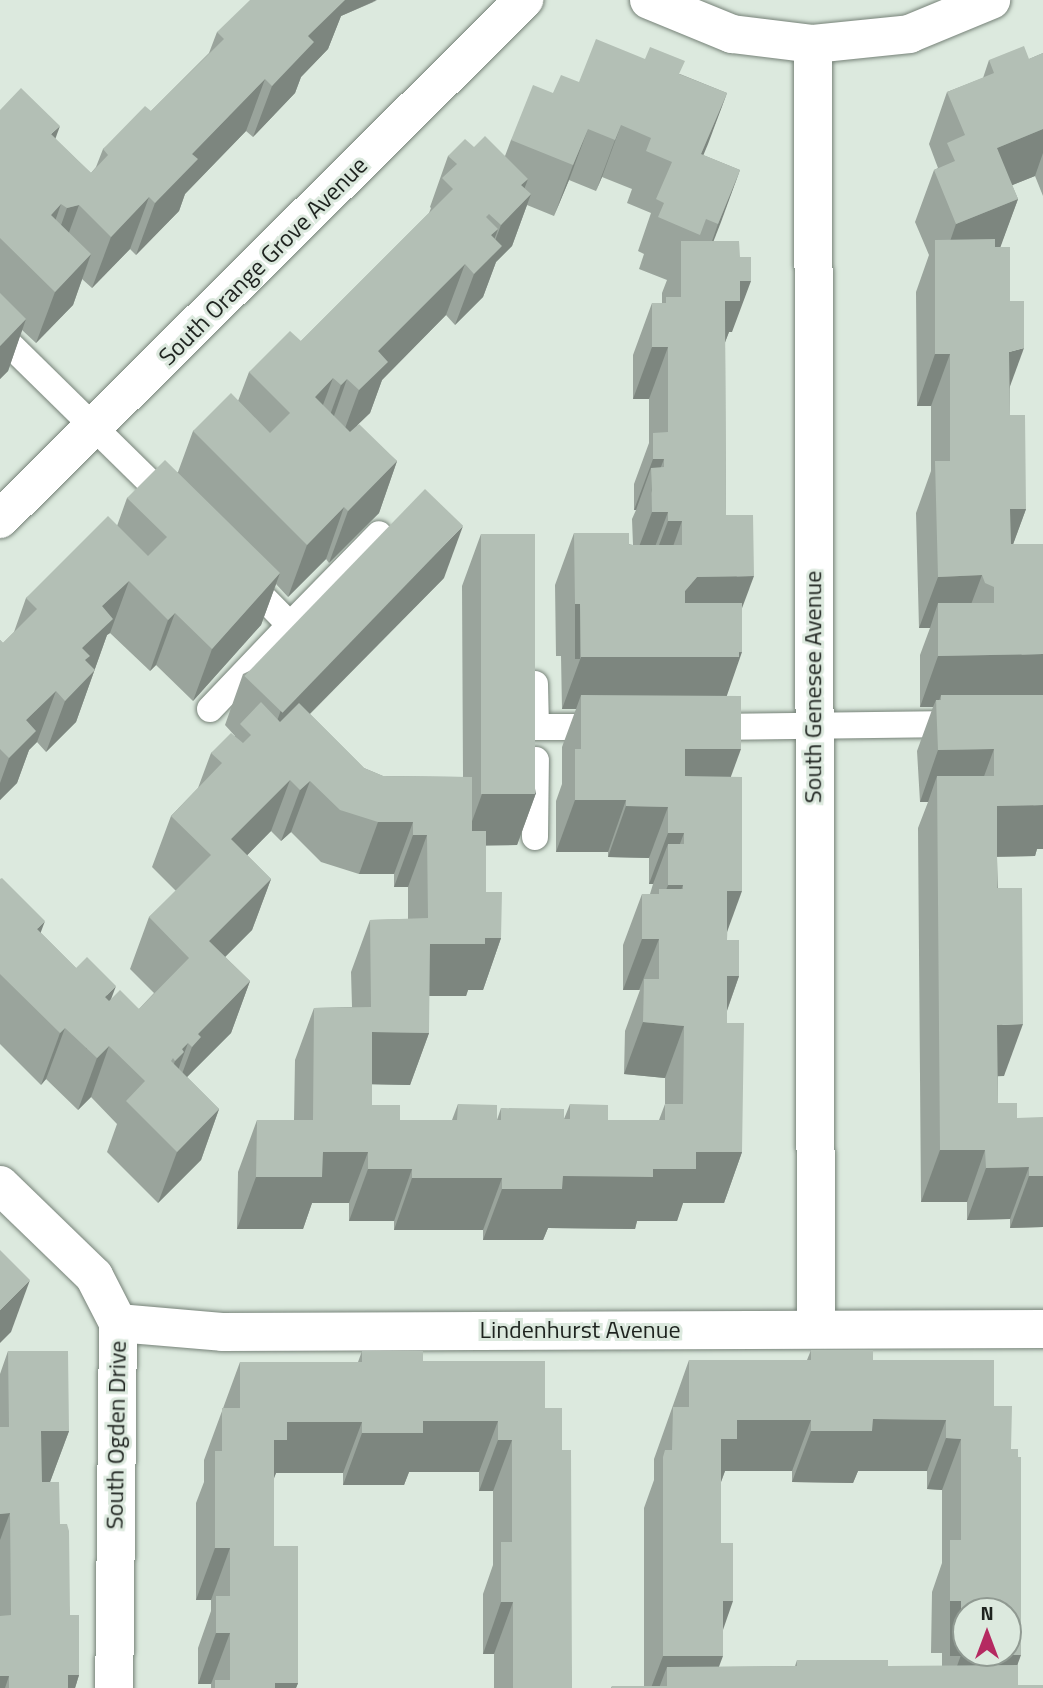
<!DOCTYPE html>
<style>
body{margin:0}
#map{position:relative;width:1043px;height:1688px;overflow:hidden;background:#dce9de;font-family:"Titillium Web",sans-serif}
div>[style]{position:absolute}
.roads{filter:drop-shadow(0 0 2px #768278) drop-shadow(0 0 2px #768278)}
.lane>*{height:26px;margin:-13px;padding:0 13px;transform-origin:13px;border-radius:13px;background:#fff}
.street>*{height:38px;margin:-19px;padding:0 19px;transform-origin:19px;border-radius:19px;background:#fff}
.wall>*{inset:0;background:#9aa49c}
.shaded-wall>*{inset:0;background:#7d867f;transform-origin:0 0}
.building>*{inset:0;background:#b3bfb5;transform-origin:0 0}
span{translate:-50% -50%;white-space:nowrap;text-align:center;line-height:1.15;-webkit-text-stroke:6px #dce9de;paint-order:stroke}
.street-label{font-size:24px;color:#1e231f}
.north{position:absolute;left:952px;top:1597px;width:70px;height:70px;box-sizing:border-box;background:#dce9de;border:2px solid #909a92;border-radius:50%;rotate:0deg;font-size:19px;font-weight:700;line-height:28px;text-align:center;color:#1e231f}
.north::after{content:'';display:block;margin:auto;width:24px;height:32px;background:#b52961;clip-path:polygon(50% 0,100% 100%,50% 72%,0 100%)}
</style>
<div id="map">
<div class="roads">
<div class="lane">
<div style="left:0;top:335px;width:240px;rotate:44.5deg"></div>
<div style="left:244px;top:578px;width:66px;rotate:45.6deg"></div>
<div style="left:290px;top:625px;width:127px;rotate:-45.6deg"></div>
<div style="left:535px;top:684px;width:43px;rotate:88.7deg"></div>
<div style="left:536px;top:727px;width:69px"></div>
<div style="left:210px;top:709px;width:116px;rotate:-46.4deg"></div>
<div style="left:706px;top:727px;width:256px;rotate:-0.7deg"></div>
<div style="left:535px;top:837px;width:77px;rotate:-89.3deg"></div>
</div>
<div class="street">
<div style="left:649px;top:0;width:90px;rotate:22.3deg"></div>
<div style="left:732px;top:34px;width:82px;rotate:7deg"></div>
<div style="left:813px;top:44px;width:97px;rotate:-5.9deg"></div>
<div style="left:909px;top:34px;width:89px;rotate:-22.5deg"></div>
<div style="left:813px;top:44px;width:1285px;rotate:89.87deg"></div>
<div style="left:0;top:519px;width:738px;rotate:-44.73deg"></div>
<div style="left:0;top:1185px;width:131px;rotate:44.1deg"></div>
<div style="left:94px;top:1276px;width:53px;rotate:62.9deg"></div>
<div style="left:118px;top:1323px;width:365px;rotate:90.6deg"></div>
<div style="left:118px;top:1323px;width:104px;rotate:4.9deg"></div>
<div style="left:222px;top:1332px;width:821px;rotate:-0.21deg"></div>
</div>
</div>
<div class="wall">
<div style="clip-path:polygon(376px 1px,341px 16px,328px 49px,301px 77px,295px 93px,253px 137px,246px 131px,185px 194px,179px 211px,136px 255px,130px 249px,92px 288px,82px 279px,73px 305px,36px 343px,22px 330px,8px 371px,0 379px,0 110px,55px 139px,91px 173px,96px 167px,103px 149px,151px 111px,209px 53px,217px 32px)"></div>
<div style="clip-path:polygon(1043px 53px,1043px 196px,1035px 176px,1012px 185px,1018px 199px,1000px 247px,1010px 386px,1010px 415px,1026px 509px,1013px 544px,1037px 849px,1035px 856px,997px 857px,1004px 1076px,998px 1076px,998px 1103px,1017px 1118px,1043px 1227px,1010px 1228px,1010px 1219px,967px 1220px,967px 1202px,921px 1202px,918px 828px,928px 802px,920px 802px,917px 751px,933px 707px,920px 707px,920px 655px,930px 628px,919px 628px,916px 513px,931px 471px,931px 406px,917px 406px,916px 292px,929px 255px,915px 222px,934px 170px,938px 168px,929px 144px,947px 92px,983px 78px,989px 60px,1029px 59px)"></div>
<div style="clip-path:polygon(680px 74px,727px 93px,703px 155px,740px 170px,713px 241px,732px 332px,729px 332px,725px 342px,726px 515px,742px 606px,726px 696px,731px 777px,727px 940px,739px 976px,727px 1011px,727px 1023px,742px 1152px,724px 1203px,683px 1203px,677px 1221px,637px 1221px,635px 1229px,548px 1228px,543px 1240px,483px 1240px,483px 1230px,394px 1230px,394px 1221px,349px 1221px,349px 1203px,312px 1203px,303px 1229px,237px 1229px,238px 1172px,257px 1120px,294px 1120px,295px 1060px,314px 1008px,352px 1007px,351px 972px,370px 920px,408px 919px,408px 887px,394px 887px,394px 874px,359px 874px,321px 862px,291px 832px,281px 841px,271px 831px,247px 855px,271px 879px,252px 930px,225px 957px,250px 981px,231px 1033px,187px 1077px,219px 1109px,201px 1160px,158px 1203px,107px 1152px,117px 1124px,91px 1097px,78px 1110px,46px 1079px,41px 1085px,0 1044px,0 879px,41px 933px,76px 968px,111px 999px,139px 1009px,154px 993px,130px 969px,149px 917px,176px 891px,152px 867px,171px 816px,198px 788px,211px 753px,235px 736px,225px 725px,243px 674px,444px 578px,310px 714px,364px 768px,383px 776px,463px 777px,462px 586px,481px 534px,536px 793px,517px 845px,486px 845px,486px 892px,501px 938px,483px 990px,468px 990px,466px 996px,429px 996px,429px 1033px,410px 1085px,372px 1084px,372px 1105px,400px 1120px,452px 1120px,458px 1104px,497px 1120px,501px 1108px,564px 1119px,570px 1104px,608px 1120px,659px 1120px,665px 1104px,665px 1078px,624px 1074px,625px 1031px,640px 990px,623px 990px,623px 945px,642px 894px,650px 894px,653px 884px,649px 884px,649px 858px,608px 857px,608px 852px,556px 852px,556px 801px,562px 784px,562px 747px,576px 709px,562px 709px,561px 656px,556px 656px,555px 585px,574px 533px,633px 545px,632px 519px,636px 510px,634px 510px,634px 484px,649px 443px,649px 399px,633px 399px,633px 355px,652px 303px,662px 303px,662px 293px,667px 280px,639px 269px,644px 254px,638px 251px,651px 213px,627px 203px,632px 189px,602px 177px,596px 191px,569px 180px,554px 216px,527px 205px,512px 246px,496px 262px,483px 297px,455px 325px,446px 315px,382px 380px,370px 413px,357px 425px,397px 461px,379px 513px,329px 563px,326px 559px,288px 597px,276px 584px,261px 625px,193px 701px,156px 665px,150px 671px,110px 633px,107px 635px,76px 722px,46px 752px,37px 742px,29px 750px,17px 783px,0 800px,0 640px,3px 643px,14px 632px,26px 598px,117px 526px,127px 498px,178px 472px,193px 431px,238px 401px,249px 372px,301px 341px,429px 213px,431px 208px,430px 207px,448px 156px,474px 147px,505px 156px,511px 140px,553px 93px,579px 82px)"></div>
<div style="clip-path:polygon(evenodd,811px 1350px,873px 1360px,994px 1406px,1011px 1449px,1018px 1685px,1043px 1688px,611px 1688px,612px 1686px,644px 1686px,644px 1508px,654px 1480px,654px 1459px,689px 1360px,807px 1360px,811px 1350px,725px 1471px,792px 1471px,792px 1482px,853px 1483px,858px 1471px,927px 1471px,927px 1489px,942px 1490px,942px 1563px,932px 1592px,931px 1653px,942px 1653px,942px 1666px,888px 1666px,797px 1660px,795px 1666px,719px 1667px,721px 1482px,725px 1471px)"></div>
<div style="clip-path:polygon(8px 1351px,69px 1431px,50px 1482px,60px 1524px,70px 1615px,79px 1675px,75px 1688px,0 1688px,0 1374px)"></div>
<div style="clip-path:polygon(362px 1351px,423px 1361px,545px 1408px,562px 1450px,572px 1688px,494px 1688px,494px 1654px,483px 1654px,483px 1594px,493px 1565px,493px 1491px,479px 1491px,479px 1472px,409px 1472px,404px 1485px,343px 1485px,343px 1473px,276px 1473px,274px 1477px,274px 1546px,298px 1683px,296px 1688px,211px 1688px,211px 1684px,198px 1684px,198px 1648px,211px 1611px,211px 1600px,196px 1600px,196px 1503px,204px 1482px,204px 1460px,240px 1362px,358px 1362px)"></div>
</div>
<div class="shaded-wall">
<div style="clip-path:polygon(331px 0,377px 0,341px 16px,328px 49px,301px 77px,295px 93px,253px 137px,272px 86px)"></div>
<div style="clip-path:polygon(265px 79px,246px 131px,185px 194px,179px 211px,136px 255px,155px 203px,192px 154px)"></div>
<div style="clip-path:polygon(727px 93px,708px 144px,682px 206px,701px 154px)"></div>
<div style="clip-path:polygon(621px 125px,602px 177px,596px 191px,615px 140px)"></div>
<div style="clip-path:polygon(60px 126px,41px 178px,51px 134px)"></div>
<div style="clip-path:polygon(588px 129px,569px 180px,554px 216px,573px 165px)"></div>
<div style="clip-path:polygon(1043px 129px,1043px 153px,1035px 176px,978px 199px,997px 148px)"></div>
<div style="clip-path:polygon(740px 170px,721px 222px,700px 276px,718px 224px)"></div>
<div style="clip-path:polygon(528px 179px,517px 208px,531px 194px,512px 246px,496px 262px,483px 297px,455px 325px,474px 274px,491px 235px,498px 229px,486px 262px,488px 259px,501px 225px,521px 185px)"></div>
<div style="clip-path:polygon(149px 197px,130px 249px,92px 288px,111px 237px)"></div>
<div style="clip-path:polygon(1018px 199px,999px 251px,938px 276px,956px 224px)"></div>
<div style="clip-path:polygon(61px 204px,43px 256px,51px 215px)"></div>
<div style="clip-path:polygon(79px 205px,60px 257px,49px 260px,67px 208px)"></div>
<div style="clip-path:polygon(91px 254px,73px 305px,36px 343px,55px 292px)"></div>
<div style="clip-path:polygon(465px 264px,446px 315px,382px 380px,370px 413px,340px 442px,359px 390px,378px 351px)"></div>
<div style="clip-path:polygon(740px 281px,751px 281px,732px 332px,729px 332px,721px 353px,725px 301px)"></div>
<div style="clip-path:polygon(26px 319px,8px 371px,0 379px,0 346px)"></div>
<div style="clip-path:polygon(652px 347px,668px 347px,649px 399px,633px 399px)"></div>
<div style="clip-path:polygon(1024px 348px,1005px 400px,1009px 352px)"></div>
<div style="clip-path:polygon(935px 354px,950px 354px,931px 406px,917px 406px)"></div>
<div style="clip-path:polygon(333px 378px,314px 429px,315px 397px)"></div>
<div style="clip-path:polygon(347px 379px,329px 430px,322px 437px,341px 385px)"></div>
<div style="clip-path:polygon(653px 459px,664px 459px,651px 493px,651px 468px,636px 510px,634px 510px)"></div>
<div style="clip-path:polygon(397px 461px,379px 513px,329px 563px,348px 511px)"></div>
<div style="clip-path:polygon(344px 507px,326px 559px,288px 597px,307px 545px)"></div>
<div style="clip-path:polygon(1010px 509px,1026px 509px,1007px 561px)"></div>
<div style="clip-path:polygon(652px 512px,668px 512px,649px 563px,633px 563px)"></div>
<div style="clip-path:polygon(668px 521px,682px 521px,664px 572px,649px 572px)"></div>
<div style="clip-path:polygon(463px 526px,444px 578px,262px 762px,281px 710px)"></div>
<div style="clip-path:polygon(280px 573px,261px 625px,193px 701px,212px 649px)"></div>
<div style="clip-path:polygon(982px 575px,963px 626px,938px 603px,930px 628px,919px 628px,938px 577px)"></div>
<div style="clip-path:polygon(754px 576px,735px 627px,679px 628px,685px 591px,697px 577px)"></div>
<div style="clip-path:polygon(129px 581px,110px 633px,107px 635px,76px 722px,46px 752px,65px 701px,75px 688px,63px 699px,82px 648px,102px 606px)"></div>
<div style="left:575px;top:604px;width:5px;height:55px"></div>
<div style="clip-path:polygon(175px 613px,156px 665px,150px 671px,168px 620px)"></div>
<div style="clip-path:polygon(742px 652px,724px 704px,581px 695px,576px 709px,562px 709px,581px 657px)"></div>
<div style="clip-path:polygon(1043px 654px,1043px 706px,941px 700px,941px 695px,937px 707px,936px 700px,933px 707px,920px 707px,938px 656px)"></div>
<div style="clip-path:polygon(56px 691px,37px 742px,29px 750px,17px 783px,0 800px,0 783px,9px 758px,26px 720px)"></div>
<div style="clip-path:polygon(685px 749px,741px 749px,722px 801px,666px 801px)"></div>
<div style="clip-path:polygon(994px 749px,975px 801px,937px 776px,928px 802px,920px 802px,938px 750px)"></div>
<div style="clip-path:polygon(290px 780px,271px 831px,212px 891px,231px 839px)"></div>
<div style="clip-path:polygon(310px 781px,291px 832px,281px 841px,300px 790px)"></div>
<div style="clip-path:polygon(536px 793px,517px 845px,463px 846px,482px 794px)"></div>
<div style="clip-path:polygon(575px 800px,626px 800px,608px 852px,556px 852px)"></div>
<div style="clip-path:polygon(1043px 805px,1043px 849px,1037px 849px,1035px 856px,978px 857px,997px 806px)"></div>
<div style="clip-path:polygon(626px 806px,668px 807px,649px 858px,608px 857px)"></div>
<div style="clip-path:polygon(378px 822px,413px 822px,394px 874px,359px 874px)"></div>
<div style="clip-path:polygon(668px 833px,684px 833px,668px 876px,668px 844px,653px 884px,649px 884px)"></div>
<div style="clip-path:polygon(413px 835px,427px 835px,408px 887px,394px 887px)"></div>
<div style="clip-path:polygon(271px 879px,252px 930px,190px 992px,209px 941px)"></div>
<div style="clip-path:polygon(668px 885px,683px 885px,664px 936px,649px 936px)"></div>
<div style="clip-path:polygon(727px 891px,742px 891px,723px 943px)"></div>
<div style="clip-path:polygon(45px 921px,26px 972px,37px 929px)"></div>
<div style="clip-path:polygon(485px 938px,501px 938px,483px 990px,468px 990px,466px 996px,411px 996px,430px 944px)"></div>
<div style="clip-path:polygon(642px 939px,659px 939px,639px 990px,623px 990px)"></div>
<div style="clip-path:polygon(727px 976px,739px 976px,721px 1027px)"></div>
<div style="clip-path:polygon(250px 981px,231px 1033px,186px 1078px,173px 1098px,192px 1047px,198px 1034px)"></div>
<div style="clip-path:polygon(116px 986px,97px 1037px,86px 1049px,105px 997px)"></div>
<div style="clip-path:polygon(643px 1022px,684px 1026px,665px 1078px,624px 1074px)"></div>
<div style="clip-path:polygon(1023px 1024px,1004px 1076px,979px 1077px,997px 1025px)"></div>
<div style="clip-path:polygon(65px 1028px,46px 1079px,41px 1085px,60px 1033px)"></div>
<div style="clip-path:polygon(372px 1032px,429px 1033px,410px 1085px,353px 1084px)"></div>
<div style="clip-path:polygon(188px 1043px,169px 1095px,156px 1113px,175px 1061px,182px 1049px)"></div>
<div style="clip-path:polygon(109px 1046px,91px 1097px,78px 1110px,97px 1058px)"></div>
<div style="clip-path:polygon(219px 1109px,201px 1160px,158px 1203px,177px 1152px)"></div>
<div style="clip-path:polygon(940px 1150px,985px 1150px,967px 1202px,921px 1202px)"></div>
<div style="clip-path:polygon(323px 1152px,368px 1152px,349px 1203px,312px 1203px,303px 1229px,237px 1229px,256px 1177px)"></div>
<div style="clip-path:polygon(696px 1152px,742px 1152px,724px 1203px,683px 1203px,677px 1221px,637px 1221px,635px 1229px,548px 1228px,543px 1240px,483px 1240px,502px 1189px,563px 1176px,653px 1169px)"></div>
<div style="clip-path:polygon(1029px 1167px,1010px 1219px,967px 1220px,986px 1168px)"></div>
<div style="clip-path:polygon(368px 1169px,412px 1169px,394px 1221px,349px 1221px)"></div>
<div style="clip-path:polygon(1029px 1176px,1043px 1176px,1043px 1227px,1010px 1228px)"></div>
<div style="clip-path:polygon(412px 1178px,502px 1178px,483px 1230px,394px 1230px)"></div>
<div style="clip-path:polygon(30px 1280px,11px 1332px,0 1343px,0 1310px)"></div>
<div style="clip-path:polygon(873px 1419px,946px 1420px,927px 1471px,858px 1471px,853px 1483px,792px 1482px,811px 1431px)"></div>
<div style="clip-path:polygon(737px 1420px,811px 1420px,792px 1471px,725px 1471px,718px 1490px,721px 1439px)"></div>
<div style="clip-path:polygon(423px 1421px,498px 1421px,479px 1472px,409px 1472px,404px 1485px,343px 1485px,362px 1433px)"></div>
<div style="clip-path:polygon(287px 1422px,362px 1422px,343px 1473px,276px 1473px,269px 1492px,274px 1440px)"></div>
<div style="clip-path:polygon(41px 1431px,69px 1431px,50px 1482px,23px 1482px)"></div>
<div style="clip-path:polygon(946px 1438px,961px 1439px,942px 1490px,927px 1489px)"></div>
<div style="clip-path:polygon(498px 1440px,512px 1440px,493px 1491px,479px 1491px)"></div>
<div style="clip-path:polygon(10px 1513px,0 1540px,0 1514px)"></div>
<div style="clip-path:polygon(215px 1548px,230px 1548px,211px 1600px,196px 1600px)"></div>
<div style="clip-path:polygon(723px 1601px,733px 1601px,715px 1653px)"></div>
<div style="left:950px;top:1601px;width:11px;height:55px"></div>
<div style="clip-path:polygon(501px 1602px,513px 1602px,494px 1654px,483px 1654px)"></div>
<div style="clip-path:polygon(216px 1633px,230px 1633px,211px 1684px,198px 1684px)"></div>
<div style="clip-path:polygon(961px 1655px,1021px 1655px,1009px 1688px,949px 1688px)"></div>
<div style="clip-path:polygon(663px 1656px,723px 1656px,711px 1688px,667px 1686px,667px 1667px,659px 1688px,651px 1688px)"></div>
<div style="clip-path:polygon(68px 1675px,79px 1675px,75px 1688px,64px 1688px)"></div>
<div style="clip-path:polygon(0 1676px,9px 1676px,5px 1688px,0 1688px)"></div>
<div style="clip-path:polygon(275px 1683px,298px 1683px,296px 1688px,273px 1688px)"></div>
</div>
<div class="building">
<div style="clip-path:polygon(250px 0,345px 0,308px 36px,314px 42px,272px 86px,265px 79px,192px 154px,198px 159px,155px 203px,149px 197px,111px 237px,79px 205px,67px 208px,61px 204px,51px 215px,91px 254px,55px 292px,0 238px,0 110px,21px 88px,60px 126px,51px 134px,91px 173px,108px 155px,103px 149px,145px 106px,151px 111px,224px 39px,217px 32px)"></div>
<div style="clip-path:polygon(596px 39px,645px 59px,650px 47px,685px 61px,679px 74px,727px 93px,701px 154px,740px 170px,718px 224px,706px 219px,700px 235px,658px 217px,664px 203px,656px 199px,672px 162px,646px 151px,651px 138px,621px 125px,615px 140px,588px 129px,573px 165px,511px 140px,533px 85px,553px 93px,561px 75px,579px 82px)"></div>
<div style="clip-path:polygon(1024px 46px,1029px 59px,1043px 53px,1043px 129px,997px 148px,1018px 199px,956px 224px,934px 170px,955px 161px,947px 143px,965px 135px,947px 92px,994px 73px,989px 60px)"></div>
<div style="clip-path:polygon(485px 136px,528px 179px,521px 185px,531px 194px,501px 225px,489px 214px,486px 217px,498px 229px,491px 235px,502px 246px,474px 274px,465px 264px,378px 351px,388px 362px,359px 390px,347px 379px,341px 385px,333px 378px,315px 397px,350px 432px,359px 424px,397px 461px,348px 511px,344px 507px,307px 545px,193px 431px,231px 393px,270px 433px,290px 413px,249px 372px,290px 331px,301px 341px,453px 189px,442px 178px,457px 164px,448px 156px,465px 139px,474px 147px)"></div>
<div style="clip-path:polygon(995px 239px,995px 247px,1010px 247px,1010px 301px,1024px 301px,1024px 348px,1009px 352px,1010px 415px,1025px 415px,1026px 509px,1010px 509px,1011px 544px,1043px 544px,1043px 654px,938px 656px,938px 603px,994px 603px,994px 587px,985px 583px,982px 575px,938px 577px,935px 461px,950px 461px,950px 354px,935px 354px,935px 240px)"></div>
<div style="clip-path:polygon(681px 241px,739px 241px,740px 257px,751px 257px,751px 281px,740px 281px,740px 301px,725px 301px,726px 515px,753px 515px,754px 576px,697px 577px,685px 591px,685px 603px,742px 603px,742px 652px,739px 652px,739px 657px,581px 657px,580px 604px,575px 604px,574px 533px,629px 533px,629px 545px,682px 545px,682px 521px,668px 521px,668px 512px,652px 512px,651px 468px,664px 467px,664px 459px,653px 459px,653px 433px,668px 432px,668px 347px,652px 347px,652px 303px,666px 303px,666px 297px,681px 297px)"></div>
<div style="clip-path:polygon(0 293px,26px 319px,0 346px)"></div>
<div style="clip-path:polygon(165px 460px,280px 573px,212px 649px,175px 613px,168px 620px,129px 581px,102px 606px,113px 619px,82px 648px,90px 656px,85px 660px,95px 670px,65px 701px,56px 691px,26px 720px,36px 731px,9px 758px,0 749px,0 640px,3px 643px,37px 609px,26px 598px,108px 516px,148px 556px,167px 537px,127px 498px)"></div>
<div style="left:425px;top:489px;width:53px;height:260px;rotate:44deg"></div>
<div style="left:481px;top:534px;width:54px;height:260px"></div>
<div style="clip-path:polygon(581px 695px,741px 696px,741px 749px,685px 749px,685px 776px,742px 777px,742px 891px,727px 891px,727px 940px,739px 940px,739px 976px,727px 976px,727px 1023px,744px 1023px,742px 1152px,696px 1152px,696px 1169px,653px 1169px,653px 1177px,563px 1176px,562px 1189px,502px 1189px,502px 1178px,412px 1178px,412px 1169px,368px 1169px,368px 1152px,323px 1152px,322px 1177px,256px 1177px,257px 1120px,313px 1120px,314px 1008px,371px 1007px,370px 920px,428px 918px,427px 835px,413px 835px,413px 822px,378px 822px,340px 810px,310px 781px,300px 790px,290px 780px,231px 839px,271px 879px,209px 941px,250px 981px,198px 1034px,201px 1037px,192px 1047px,188px 1043px,182px 1049px,184px 1052px,175px 1061px,173px 1058px,171px 1061px,219px 1109px,177px 1152px,126px 1101px,145px 1081px,109px 1046px,97px 1058px,65px 1028px,60px 1033px,0 974px,0 879px,2px 878px,45px 921px,37px 929px,76px 968px,87px 957px,116px 986px,105px 997px,109px 1001px,120px 990px,139px 1009px,189px 958px,149px 917px,211px 855px,171px 816px,222px 763px,211px 753px,231px 733px,243px 743px,251px 735px,240px 724px,261px 702px,280px 722px,299px 703px,364px 768px,383px 776px,472px 777px,472px 831px,486px 831px,486px 892px,502px 892px,501px 938px,485px 938px,485px 944px,430px 944px,429px 1033px,372px 1032px,372px 1105px,400px 1105px,400px 1120px,457px 1120px,458px 1104px,497px 1105px,497px 1120px,501px 1120px,501px 1108px,564px 1109px,564px 1119px,570px 1119px,570px 1104px,608px 1105px,608px 1120px,665px 1120px,665px 1104px,683px 1104px,684px 1026px,643px 1022px,644px 979px,659px 979px,659px 939px,642px 939px,642px 894px,659px 894px,659px 889px,683px 889px,683px 885px,668px 885px,668px 844px,684px 844px,684px 833px,668px 833px,668px 807px,626px 806px,626px 800px,575px 800px,575px 749px,581px 749px)"></div>
<div style="clip-path:polygon(941px 695px,1043px 695px,1043px 805px,997px 806px,997px 888px,1022px 888px,1023px 1024px,997px 1025px,998px 1103px,1017px 1103px,1017px 1118px,1043px 1117px,1043px 1176px,1029px 1176px,1029px 1167px,986px 1168px,985px 1150px,940px 1150px,937px 776px,994px 776px,994px 749px,938px 750px,936px 700px,941px 700px)"></div>
<div style="clip-path:polygon(0 1250px,30px 1280px,0 1310px)"></div>
<div style="clip-path:polygon(evenodd,811px 1350px,873px 1350px,873px 1360px,994px 1360px,994px 1406px,1012px 1406px,1011px 1449px,1018px 1449px,1018px 1457px,1021px 1457px,1021px 1655px,961px 1655px,961px 1601px,950px 1601px,950px 1540px,961px 1540px,961px 1439px,946px 1438px,946px 1420px,873px 1419px,872px 1431px,811px 1431px,811px 1420px,737px 1420px,737px 1439px,721px 1439px,721px 1543px,733px 1543px,733px 1601px,723px 1601px,723px 1656px,663px 1656px,663px 1457px,665px 1450px,672px 1450px,673px 1407px,689px 1407px,689px 1360px,811px 1360px,811px 1350px,966px 1611px,1008px 1611px,1008px 1653px,966px 1653px,966px 1611px)"></div>
<div style="clip-path:polygon(8px 1351px,68px 1351px,69px 1431px,41px 1431px,42px 1482px,59px 1482px,60px 1524px,67px 1524px,69px 1531px,70px 1615px,79px 1615px,79px 1675px,68px 1675px,68px 1688px,9px 1688px,9px 1676px,0 1676px,0 1616px,11px 1615px,10px 1513px,0 1514px,0 1427px,9px 1427px)"></div>
<div style="clip-path:polygon(362px 1351px,423px 1351px,423px 1361px,545px 1361px,545px 1408px,562px 1408px,562px 1450px,571px 1450px,572px 1688px,513px 1688px,513px 1602px,501px 1602px,501px 1542px,512px 1542px,512px 1440px,498px 1440px,498px 1421px,423px 1421px,423px 1433px,362px 1433px,362px 1422px,287px 1422px,287px 1440px,274px 1440px,274px 1546px,298px 1546px,298px 1683px,275px 1683px,275px 1688px,215px 1688px,215px 1680px,230px 1680px,230px 1633px,216px 1633px,216px 1596px,230px 1596px,230px 1548px,215px 1548px,215px 1451px,222px 1451px,222px 1408px,240px 1408px,240px 1362px,362px 1362px)"></div>
<div style="clip-path:polygon(797px 1660px,888px 1660px,888px 1666px,1018px 1665px,1018px 1685px,1043px 1685px,1043px 1688px,612px 1688px,612px 1686px,667px 1686px,667px 1667px,797px 1666px)"></div>
</div>
<div class="street-label">
<span style="left:263px;top:261px;rotate:-45deg">South Orange Grove Avenue</span>
<span style="left:813px;top:687px;rotate:-90deg">South Genesee Avenue</span>
<span style="left:580px;top:1330px">Lindenhurst Avenue</span>
<span style="left:116px;top:1435px;rotate:-89deg">South Ogden Drive</span>
</div>
<div class="north">N</div>
</div>
